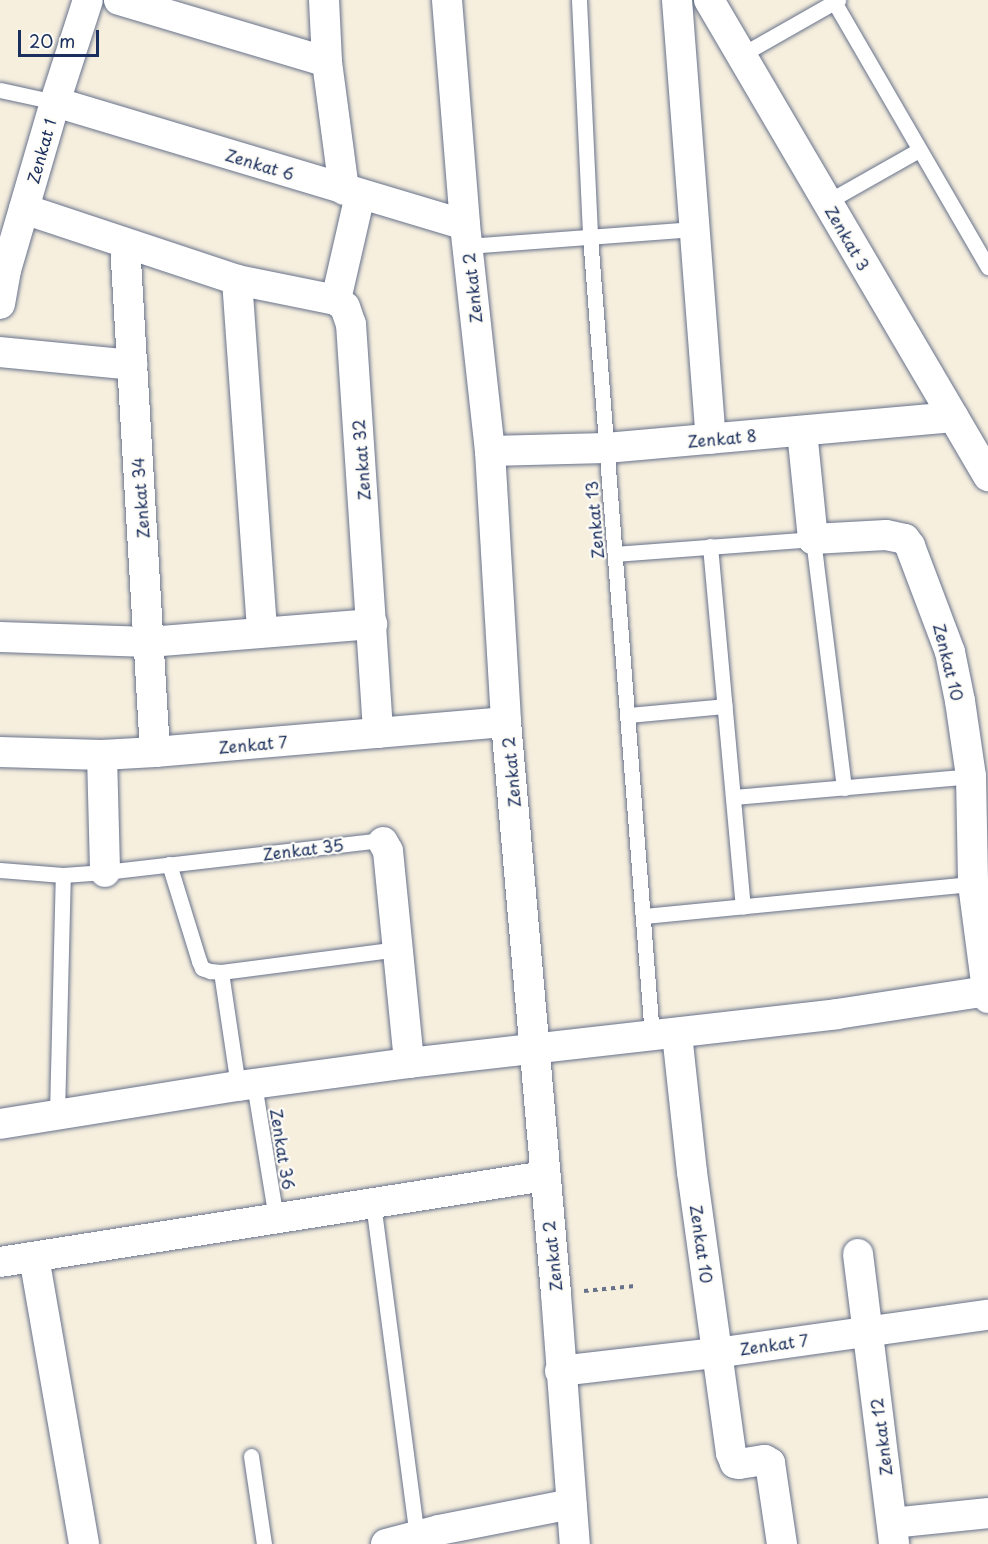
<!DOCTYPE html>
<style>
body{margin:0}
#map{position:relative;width:988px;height:1544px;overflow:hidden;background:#f6efde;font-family:"Playpen Sans",sans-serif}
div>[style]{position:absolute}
.path>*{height:4px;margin-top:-2px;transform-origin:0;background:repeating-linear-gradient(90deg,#68728b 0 4.5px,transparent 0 9px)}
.roads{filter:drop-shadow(0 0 2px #68728b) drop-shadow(0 0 2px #68728b)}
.lane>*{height:15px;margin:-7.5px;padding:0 7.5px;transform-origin:7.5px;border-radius:7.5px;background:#fff}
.street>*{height:30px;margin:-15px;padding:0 15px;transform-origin:15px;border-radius:15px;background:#fff}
span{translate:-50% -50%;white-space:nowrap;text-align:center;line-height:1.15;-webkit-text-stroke:4.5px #fdfcf7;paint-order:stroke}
.street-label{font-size:16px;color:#1b2f5e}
.scale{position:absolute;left:18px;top:30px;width:81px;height:27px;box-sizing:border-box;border:3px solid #1b2f5e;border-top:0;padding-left:8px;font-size:18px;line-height:21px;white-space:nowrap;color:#1b2f5e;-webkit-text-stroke:4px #fdfcf7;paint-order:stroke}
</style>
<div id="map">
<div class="path">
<div style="left:584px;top:1291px;width:51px;rotate:-5.6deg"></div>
</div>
<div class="roads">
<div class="lane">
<div style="left:579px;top:0;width:236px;rotate:87.3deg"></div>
<div style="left:590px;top:236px;width:803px;rotate:85.57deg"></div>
<div style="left:833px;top:0;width:309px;rotate:59.9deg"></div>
<div style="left:741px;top:55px;width:112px;rotate:-29.6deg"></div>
<div style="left:0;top:90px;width:56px;rotate:12.3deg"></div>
<div style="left:827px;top:202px;width:106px;rotate:-29.5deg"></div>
<div style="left:468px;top:246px;width:226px;rotate:-4.3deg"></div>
<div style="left:710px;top:546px;width:362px;rotate:84.8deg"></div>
<div style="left:615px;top:554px;width:199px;rotate:-4.3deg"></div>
<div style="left:813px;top:539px;width:251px;rotate:82.9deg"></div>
<div style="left:628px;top:715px;width:97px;rotate:-5.3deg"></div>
<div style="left:733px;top:797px;width:239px;rotate:-5deg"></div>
<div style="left:169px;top:864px;width:102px;rotate:72.8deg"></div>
<div style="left:199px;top:961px;width:8px;rotate:67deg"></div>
<div style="left:202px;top:968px;width:9px;rotate:21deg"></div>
<div style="left:210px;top:971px;width:11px;rotate:5deg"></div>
<div style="left:221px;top:972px;width:177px;rotate:-7.4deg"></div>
<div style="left:0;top:870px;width:63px;rotate:4.5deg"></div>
<div style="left:63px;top:875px;width:42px;rotate:-4.1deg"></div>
<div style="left:105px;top:872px;width:269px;rotate:-6.6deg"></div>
<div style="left:372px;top:841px;width:11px;rotate:5deg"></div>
<div style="left:644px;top:916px;width:331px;rotate:-5.6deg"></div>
<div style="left:221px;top:972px;width:115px;rotate:81.5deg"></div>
<div style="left:254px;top:1084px;width:136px;rotate:80.7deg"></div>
<div style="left:57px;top:1114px;width:239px;rotate:-88.6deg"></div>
<div style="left:373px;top:1203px;width:336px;rotate:82.5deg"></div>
<div style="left:251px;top:1456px;width:89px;rotate:81.6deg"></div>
</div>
<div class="street">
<div style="left:119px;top:0;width:217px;rotate:16.6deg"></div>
<div style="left:324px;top:0;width:62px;rotate:87.2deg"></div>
<div style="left:327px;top:62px;width:129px;rotate:82.4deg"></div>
<div style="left:447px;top:0;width:226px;rotate:85.4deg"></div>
<div style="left:465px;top:225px;width:227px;rotate:83.7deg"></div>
<div style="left:490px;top:451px;width:271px;rotate:86.6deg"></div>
<div style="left:506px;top:722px;width:574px;rotate:85deg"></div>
<div style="left:556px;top:1294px;width:251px;rotate:85.7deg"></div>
<div style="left:677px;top:0;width:440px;rotate:85.6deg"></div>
<div style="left:709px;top:0;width:552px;rotate:59.62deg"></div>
<div style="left:55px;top:102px;width:428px;rotate:16.7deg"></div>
<div style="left:360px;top:195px;width:108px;rotate:102.9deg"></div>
<div style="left:336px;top:300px;width:11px;rotate:38deg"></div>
<div style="left:345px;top:307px;width:18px;rotate:71deg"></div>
<div style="left:351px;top:324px;width:410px;rotate:86.2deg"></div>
<div style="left:24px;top:209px;width:225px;rotate:18.4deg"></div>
<div style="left:237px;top:280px;width:101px;rotate:11.4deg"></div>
<div style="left:125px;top:244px;width:509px;rotate:86.62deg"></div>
<div style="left:237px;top:280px;width:353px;rotate:85.9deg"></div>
<div style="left:0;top:304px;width:35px;rotate:-80deg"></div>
<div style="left:6px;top:270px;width:175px;rotate:-73.7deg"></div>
<div style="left:55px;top:102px;width:107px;rotate:-72.1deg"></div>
<div style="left:0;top:352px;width:133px;rotate:5.6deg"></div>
<div style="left:802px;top:431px;width:109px;rotate:84.2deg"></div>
<div style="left:813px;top:539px;width:73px;rotate:-3.1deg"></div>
<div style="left:886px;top:535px;width:19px;rotate:12deg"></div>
<div style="left:905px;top:539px;width:9px;rotate:54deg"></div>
<div style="left:910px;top:546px;width:113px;rotate:69.3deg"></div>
<div style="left:950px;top:652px;width:50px;rotate:78.5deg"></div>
<div style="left:960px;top:701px;width:76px;rotate:81.7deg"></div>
<div style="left:971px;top:776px;width:108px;rotate:88.9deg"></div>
<div style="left:973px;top:884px;width:115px;rotate:82.5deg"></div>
<div style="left:490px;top:451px;width:116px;rotate:-1.5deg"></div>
<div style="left:606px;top:448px;width:349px;rotate:-5.1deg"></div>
<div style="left:0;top:637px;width:149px;rotate:1.9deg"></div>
<div style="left:149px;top:642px;width:224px;rotate:-4.6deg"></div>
<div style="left:0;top:752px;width:102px;rotate:1.7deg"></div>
<div style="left:102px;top:755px;width:53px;rotate:-3.2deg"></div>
<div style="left:155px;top:752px;width:352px;rotate:-4.9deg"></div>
<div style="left:102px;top:755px;width:117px;rotate:88.5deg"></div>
<div style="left:383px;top:842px;width:10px;rotate:61deg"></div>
<div style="left:388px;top:851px;width:213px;rotate:84.3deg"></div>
<div style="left:677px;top:1034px;width:139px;rotate:83.8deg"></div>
<div style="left:692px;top:1172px;width:284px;rotate:82.1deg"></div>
<div style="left:731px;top:1453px;width:11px;rotate:68deg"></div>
<div style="left:735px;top:1463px;width:4px;rotate:14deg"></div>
<div style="left:739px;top:1464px;width:26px;rotate:-9deg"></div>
<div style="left:765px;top:1460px;width:6px;rotate:31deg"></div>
<div style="left:770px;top:1463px;width:82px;rotate:81.6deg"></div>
<div style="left:0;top:1124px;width:241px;rotate:-9.1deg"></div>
<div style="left:238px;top:1086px;width:173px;rotate:-7.7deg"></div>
<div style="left:409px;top:1063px;width:431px;rotate:-6.5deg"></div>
<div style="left:837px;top:1014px;width:153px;rotate:-8.7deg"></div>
<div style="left:858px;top:1254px;width:292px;rotate:82.9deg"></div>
<div style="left:34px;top:1257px;width:291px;rotate:80.1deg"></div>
<div style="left:0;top:1262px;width:552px;rotate:-8.97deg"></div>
<div style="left:560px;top:1371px;width:157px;rotate:-6.6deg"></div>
<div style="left:716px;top:1353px;width:275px;rotate:-8deg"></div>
<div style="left:892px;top:1523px;width:97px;rotate:-5.9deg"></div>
<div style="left:386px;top:1544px;width:55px;rotate:-14.8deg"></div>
<div style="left:439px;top:1530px;width:135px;rotate:-11.1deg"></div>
</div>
</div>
<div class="street-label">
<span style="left:41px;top:151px;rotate:-74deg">Zenkat 1</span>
<span style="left:260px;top:164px;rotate:17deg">Zenkat 6</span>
<span style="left:848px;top:238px;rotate:60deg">Zenkat 3</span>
<span style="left:472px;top:288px;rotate:-96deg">Zenkat 2</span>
<span style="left:722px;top:438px;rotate:-5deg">Zenkat 8</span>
<span style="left:361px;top:460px;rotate:-94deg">Zenkat 32</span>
<span style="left:140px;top:498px;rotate:-94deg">Zenkat 34</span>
<span style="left:594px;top:520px;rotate:-95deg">Zenkat 13</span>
<span style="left:949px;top:662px;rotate:76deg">Zenkat 10</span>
<span style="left:253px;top:744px;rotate:-5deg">Zenkat 7</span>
<span style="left:511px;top:772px;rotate:-95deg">Zenkat 2</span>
<span style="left:303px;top:849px;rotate:-7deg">Zenkat 35</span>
<span style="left:283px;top:1149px;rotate:81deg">Zenkat 36</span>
<span style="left:702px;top:1244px;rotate:82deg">Zenkat 10</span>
<span style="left:552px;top:1256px;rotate:-96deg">Zenkat 2</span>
<span style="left:774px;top:1344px;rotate:-8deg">Zenkat 7</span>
<span style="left:881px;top:1437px;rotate:-97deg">Zenkat 12</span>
</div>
<div class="scale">20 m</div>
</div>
